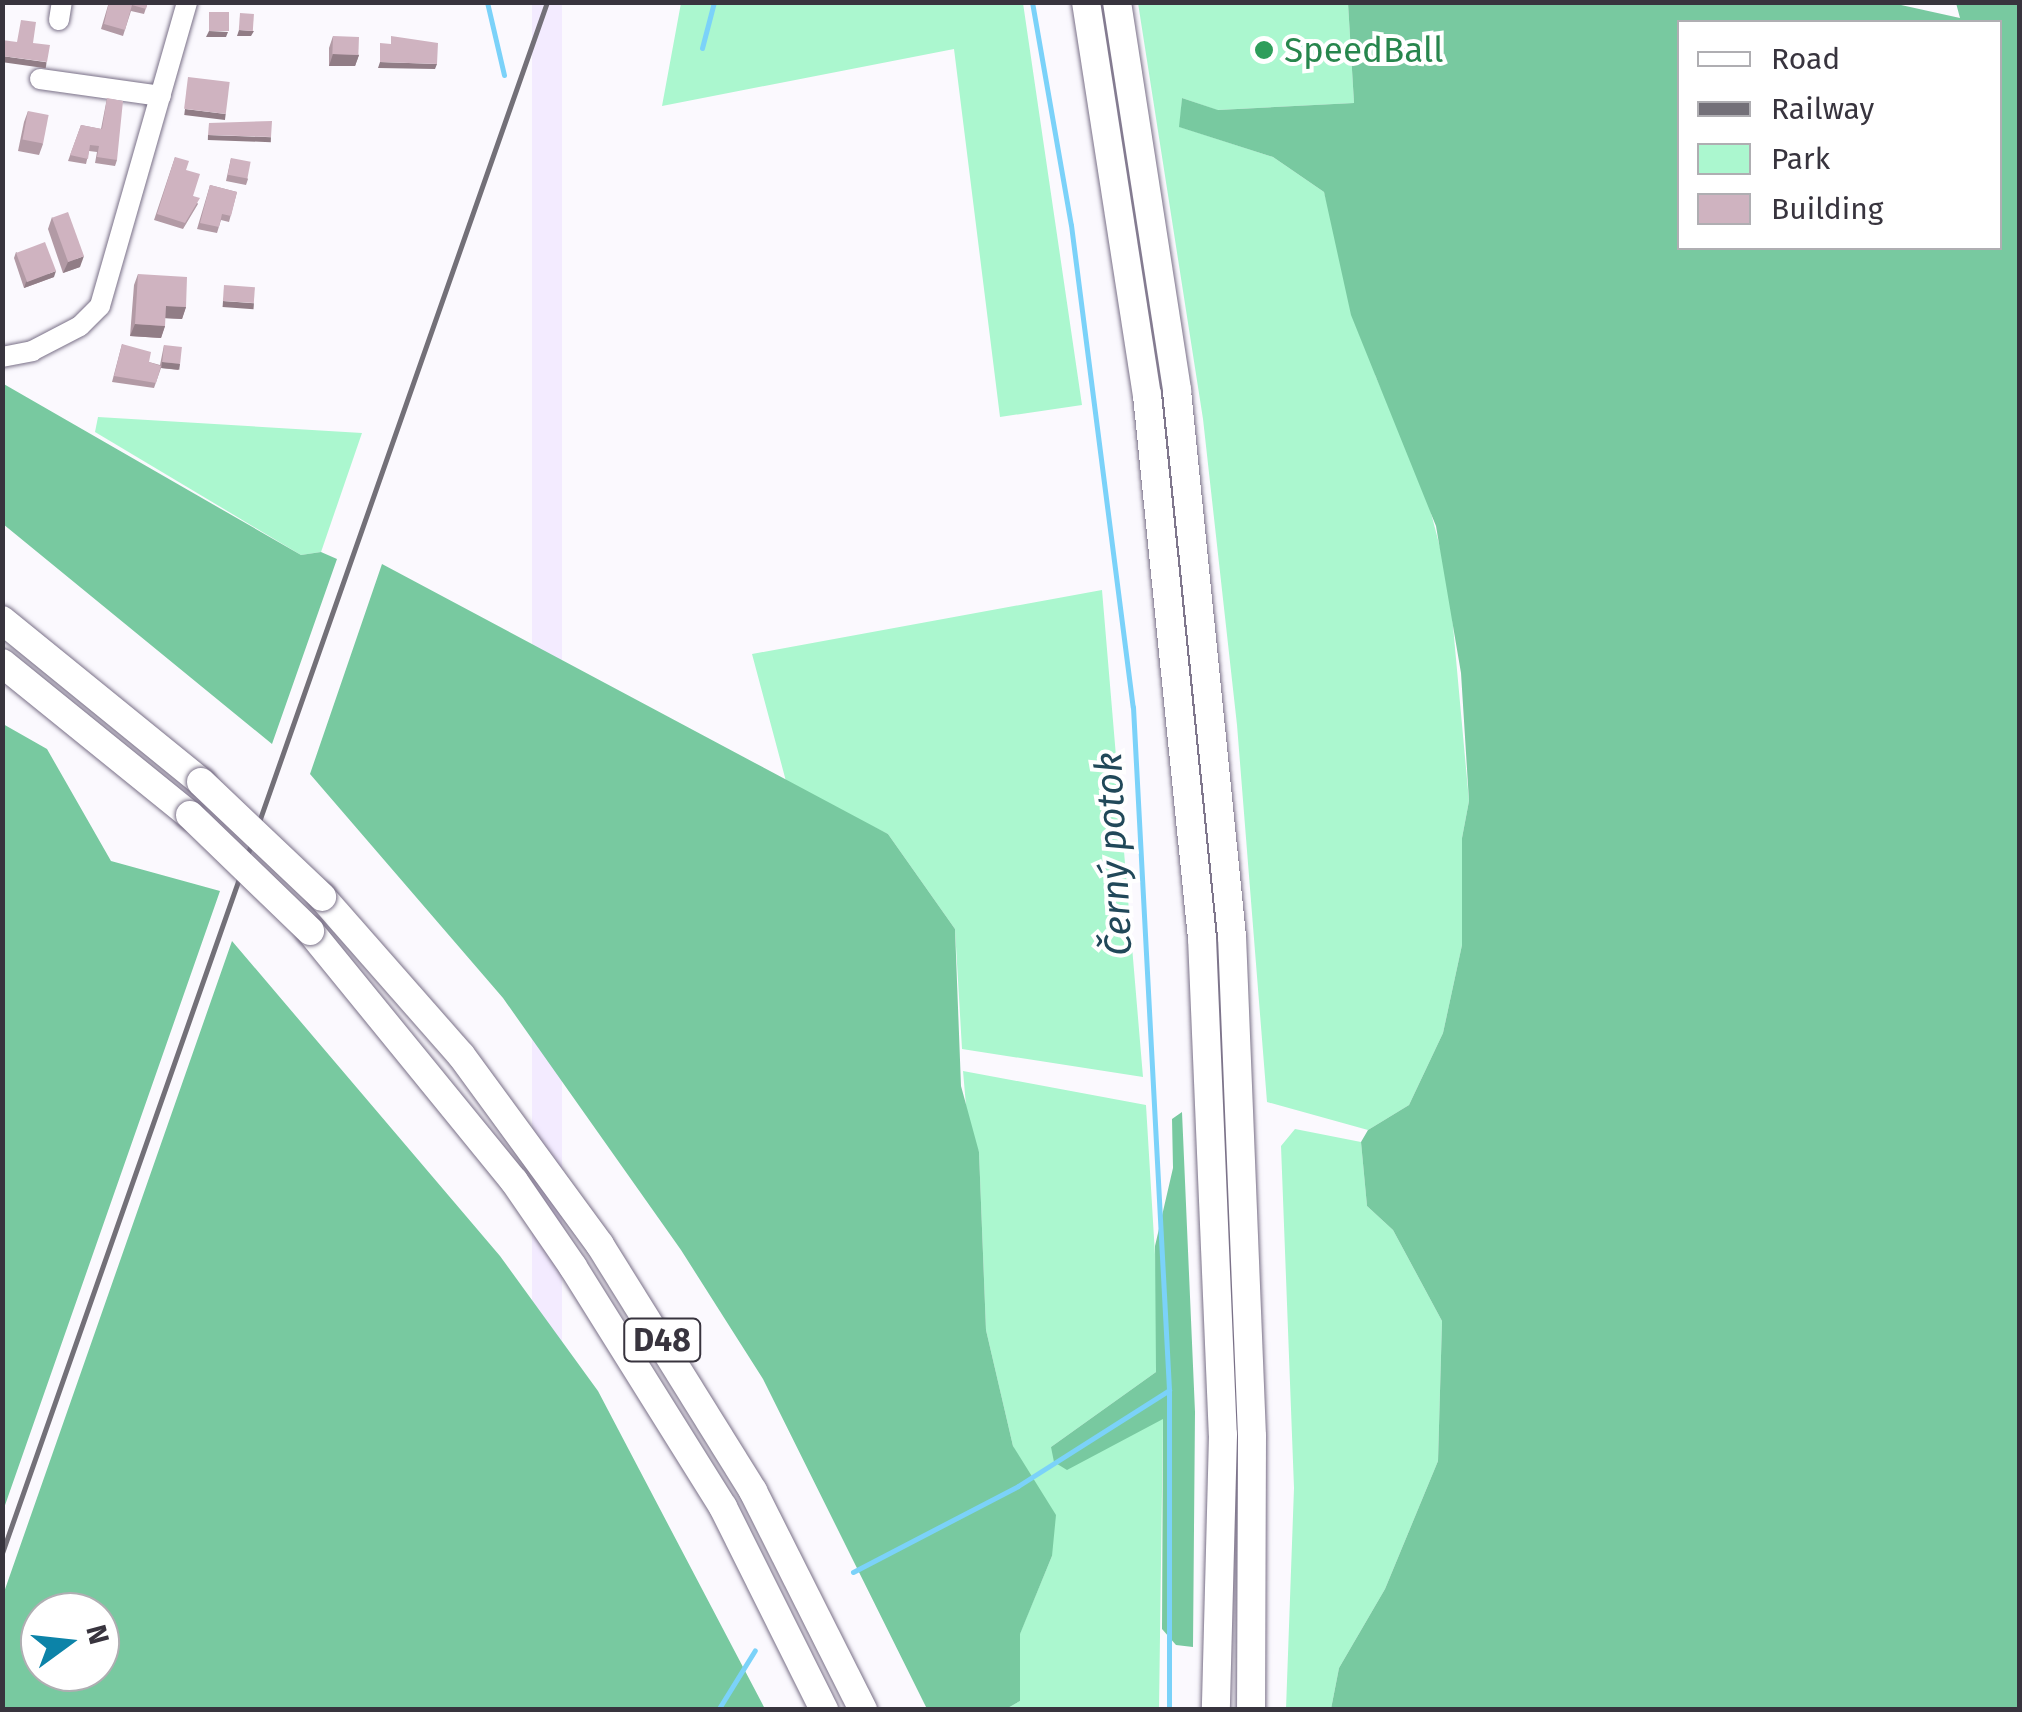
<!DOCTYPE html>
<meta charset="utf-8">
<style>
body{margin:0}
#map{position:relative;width:2022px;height:1712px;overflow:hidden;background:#fbf9fe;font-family:"Fira Sans",sans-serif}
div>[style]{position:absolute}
.built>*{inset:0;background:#f3ebff;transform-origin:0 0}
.green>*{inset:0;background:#abf7cf}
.forest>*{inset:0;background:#78c9a0}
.stream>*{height:5px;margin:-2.5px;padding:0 2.5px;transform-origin:2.5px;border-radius:2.5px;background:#7bd2f9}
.roads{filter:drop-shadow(0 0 2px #797087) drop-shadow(0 0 2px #797087)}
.minor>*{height:20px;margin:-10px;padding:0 10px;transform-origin:10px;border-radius:10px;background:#fff}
.highway>*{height:28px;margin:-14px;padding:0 14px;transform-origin:14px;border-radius:14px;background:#fff}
.rail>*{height:5px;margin:-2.5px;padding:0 2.5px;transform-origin:2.5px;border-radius:2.5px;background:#737078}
.bridges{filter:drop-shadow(0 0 2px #797087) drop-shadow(0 0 2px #797087)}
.highway-bridge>*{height:28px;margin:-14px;padding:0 14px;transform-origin:14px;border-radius:14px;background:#fff}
.wall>*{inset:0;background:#b29aa5}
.shaded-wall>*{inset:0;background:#917d86;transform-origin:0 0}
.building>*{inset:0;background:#cfb3c0;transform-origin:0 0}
.dots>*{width:28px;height:28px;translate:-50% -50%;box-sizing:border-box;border:5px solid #fff;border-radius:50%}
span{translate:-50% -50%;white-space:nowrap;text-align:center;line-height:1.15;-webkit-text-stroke:8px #fff;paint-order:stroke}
.shield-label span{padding:2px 8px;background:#fff;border:2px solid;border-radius:8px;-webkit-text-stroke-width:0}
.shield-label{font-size:32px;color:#38343e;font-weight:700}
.leisure-label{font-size:35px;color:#27864d}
.left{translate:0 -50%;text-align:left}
.water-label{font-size:38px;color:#214859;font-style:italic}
.frame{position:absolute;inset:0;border:5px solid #38343e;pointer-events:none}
.legend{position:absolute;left:1677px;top:20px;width:325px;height:230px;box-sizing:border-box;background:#fff;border:2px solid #afaeb2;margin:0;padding:12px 18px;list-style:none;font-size:30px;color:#38343e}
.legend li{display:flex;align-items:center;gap:20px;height:50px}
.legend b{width:50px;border:2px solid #afaeb2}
.north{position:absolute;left:20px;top:1592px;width:100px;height:100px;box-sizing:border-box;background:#fff;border:2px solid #afaeb2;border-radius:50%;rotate:75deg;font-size:28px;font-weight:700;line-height:40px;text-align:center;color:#38343e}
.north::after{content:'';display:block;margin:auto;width:35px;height:45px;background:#0c83a8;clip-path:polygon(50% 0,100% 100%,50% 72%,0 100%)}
</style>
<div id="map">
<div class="built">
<div style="left:532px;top:3px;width:30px;height:1598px"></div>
</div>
<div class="green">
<div style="clip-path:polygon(681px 3px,1023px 3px,1082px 405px,1000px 417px,954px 49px,662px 106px)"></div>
<div style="clip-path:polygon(1138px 3px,1348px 3px,1354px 103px,1217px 110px,1182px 98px,1180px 127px,1273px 157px,1324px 192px,1376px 377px,1424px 486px,1449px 582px,1469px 801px,1462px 838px,1462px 945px,1443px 1033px,1409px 1105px,1368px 1130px,1267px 1102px,1237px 725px,1203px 419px)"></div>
<div style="clip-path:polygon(98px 417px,362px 433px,321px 552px,301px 555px,95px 432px)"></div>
<div style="clip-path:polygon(1102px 590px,1143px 1077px,962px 1049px,955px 929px,888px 834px,787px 785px,752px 654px)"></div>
<div style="clip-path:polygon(963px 1071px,1146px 1105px,1161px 1354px,1156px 1372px,1051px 1447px,1122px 1438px,1163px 1418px,1159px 1709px,1006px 1709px,1020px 1701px,1020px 1633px,1052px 1556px,1013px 1446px,986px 1330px,979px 1152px,968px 1129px)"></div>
<div style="clip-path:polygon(1295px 1129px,1361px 1142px,1367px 1206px,1393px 1230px,1442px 1321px,1438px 1461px,1385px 1589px,1339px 1668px,1331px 1709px,1286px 1709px,1294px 1488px,1281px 1146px)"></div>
</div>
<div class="forest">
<div style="clip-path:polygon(evenodd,1892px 3px,1960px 18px,1956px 3px,2019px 3px,2019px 1709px,1331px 1709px,1339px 1668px,1385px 1589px,1438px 1461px,1442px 1321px,1393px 1230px,1367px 1206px,1361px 1142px,1368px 1130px,1409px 1105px,1443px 1033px,1462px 945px,1462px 838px,1469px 801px,1461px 673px,1436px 526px,1351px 315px,1324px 192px,1273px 157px,1179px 127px,1182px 98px,1218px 110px,1354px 103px,1348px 3px,1892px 3px,2000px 22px,2000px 248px,1680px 248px,1680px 22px,2000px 22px)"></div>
<div style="clip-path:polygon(2px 383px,301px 555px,321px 552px,337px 559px,272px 744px,3px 524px)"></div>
<div style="clip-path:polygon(382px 564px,888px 834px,955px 929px,961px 1086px,979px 1152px,986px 1330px,1013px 1446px,1056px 1515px,1052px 1556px,1020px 1634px,1020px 1701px,1006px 1709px,927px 1709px,763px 1379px,681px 1250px,503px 998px,310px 774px)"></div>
<div style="clip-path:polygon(3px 724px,47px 749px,111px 861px,220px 891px,3px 1511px)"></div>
<div style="clip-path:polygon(evenodd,232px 941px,500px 1256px,598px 1391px,765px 1709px,3px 1709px,3px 1595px,232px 941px,100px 1612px,100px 1672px,40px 1672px,40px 1612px,100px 1612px)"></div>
<div style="clip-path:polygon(1182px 1112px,1195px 1412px,1193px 1647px,1176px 1645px,1162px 1629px,1163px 1419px,1067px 1470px,1054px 1462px,1051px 1447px,1156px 1372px,1155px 1246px,1173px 1168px,1172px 1119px)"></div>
</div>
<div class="stream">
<div style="left:487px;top:2px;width:75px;rotate:76.9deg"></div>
<div style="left:1032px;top:2px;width:226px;rotate:80.1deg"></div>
<div style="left:1071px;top:225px;width:486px;rotate:82.7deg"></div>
<div style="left:1133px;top:707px;width:684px;rotate:86.98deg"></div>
<div style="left:1169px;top:1390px;width:320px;rotate:90deg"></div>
<div style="left:702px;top:48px;width:48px;rotate:-75.4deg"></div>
<div style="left:853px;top:1572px;width:186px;rotate:-27.5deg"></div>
<div style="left:1018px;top:1486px;width:179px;rotate:-32.4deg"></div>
<div style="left:718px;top:1710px;width:70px;rotate:-58.3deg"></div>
</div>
<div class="roads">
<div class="minor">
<div style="left:59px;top:20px;width:18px;rotate:-81deg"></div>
<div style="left:40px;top:79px;width:122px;rotate:8deg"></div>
<div style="left:2px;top:357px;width:31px;rotate:-11deg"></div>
<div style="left:32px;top:351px;width:54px;rotate:-27.5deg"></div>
<div style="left:80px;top:326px;width:28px;rotate:-45deg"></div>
<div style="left:100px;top:306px;width:316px;rotate:-74deg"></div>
</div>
<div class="highway">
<div style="left:1086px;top:2px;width:398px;rotate:81.2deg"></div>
<div style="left:1147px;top:395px;width:546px;rotate:84.22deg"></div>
<div style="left:1202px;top:938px;width:497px;rotate:87.6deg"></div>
<div style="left:1223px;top:1435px;width:275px;rotate:91.5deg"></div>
<div style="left:1117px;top:2px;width:394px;rotate:81.2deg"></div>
<div style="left:1177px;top:391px;width:548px;rotate:84.24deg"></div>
<div style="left:1232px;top:936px;width:500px;rotate:87.71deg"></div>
<div style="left:1252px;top:1436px;width:274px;rotate:90.2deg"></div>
<div style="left:2px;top:620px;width:257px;rotate:39.1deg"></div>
<div style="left:2px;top:663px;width:242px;rotate:39deg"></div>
<div style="left:322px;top:897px;width:210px;rotate:48.7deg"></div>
<div style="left:461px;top:1055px;width:235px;rotate:53.8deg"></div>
<div style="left:600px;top:1245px;width:290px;rotate:58.1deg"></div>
<div style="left:753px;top:1491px;width:245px;rotate:63.3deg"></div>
<div style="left:310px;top:931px;width:323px;rotate:50.8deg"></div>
<div style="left:514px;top:1181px;width:104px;rotate:55.5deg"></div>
<div style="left:573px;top:1267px;width:283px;rotate:58deg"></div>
<div style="left:723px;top:1507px;width:227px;rotate:63.5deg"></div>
</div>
</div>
<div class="rail">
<div style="left:2px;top:1553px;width:1644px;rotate:-70.64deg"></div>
</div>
<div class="bridges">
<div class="highway-bridge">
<div style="left:201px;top:782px;width:167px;rotate:43.5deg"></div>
<div style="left:190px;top:815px;width:167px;rotate:44deg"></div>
</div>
</div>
<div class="wall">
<div style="clip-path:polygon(109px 2px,148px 2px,144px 14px,131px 11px,123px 36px,101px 29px)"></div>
<div style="clip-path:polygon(333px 36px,359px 55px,355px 66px,329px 66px,329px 48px)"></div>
<div style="clip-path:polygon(107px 98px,117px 160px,115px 166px,95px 163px,97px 152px,89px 151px,86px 164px,68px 161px,81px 125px,101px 129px)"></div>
<div style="clip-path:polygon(28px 111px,43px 144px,39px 155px,18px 151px,24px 122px)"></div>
<div style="clip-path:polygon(175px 157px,186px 170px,193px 196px,198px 204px,183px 229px,154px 220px)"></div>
<div style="clip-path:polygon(231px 158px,248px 179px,246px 185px,226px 181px)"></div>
<div style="clip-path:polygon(210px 185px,237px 192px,229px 222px,221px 220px,217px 233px,197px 229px)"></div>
<div style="clip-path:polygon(52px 217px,80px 267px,63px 273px,48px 229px)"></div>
<div style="clip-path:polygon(16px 252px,54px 277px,24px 288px,14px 258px)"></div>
<div style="clip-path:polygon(138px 274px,186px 307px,182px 319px,165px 318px,165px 326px,161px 338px,130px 336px,134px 285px)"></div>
<div style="clip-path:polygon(122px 344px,149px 362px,160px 365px,164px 345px,180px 364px,178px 370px,161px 368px,154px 388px,112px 382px)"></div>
</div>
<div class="shaded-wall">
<div style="clip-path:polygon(239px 30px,254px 31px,251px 36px,237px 36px)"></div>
<div style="clip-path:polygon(209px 31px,228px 32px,226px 37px,206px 37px)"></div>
<div style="clip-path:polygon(333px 54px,359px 55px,355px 66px,329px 66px)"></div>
<div style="left:2px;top:56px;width:45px;height:6px;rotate:8deg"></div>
<div style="clip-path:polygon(380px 62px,437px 64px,435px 69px,378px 68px)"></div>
<div style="left:185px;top:109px;width:41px;height:6px;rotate:7deg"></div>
<div style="left:208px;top:135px;width:63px;height:5px;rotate:2deg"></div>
<div style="clip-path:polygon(84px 256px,80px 267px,63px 273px,68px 262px)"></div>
<div style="clip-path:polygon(56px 271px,54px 277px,24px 288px,26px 282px)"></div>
<div style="left:223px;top:301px;width:31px;height:6px;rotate:4deg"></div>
<div style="clip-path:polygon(166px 306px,186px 307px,182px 319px,162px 318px)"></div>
<div style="clip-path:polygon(135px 324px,165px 326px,161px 338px,130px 336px)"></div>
<div style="left:162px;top:362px;width:18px;height:6px;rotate:6deg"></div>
</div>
<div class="building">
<div style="clip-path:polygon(109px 2px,148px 2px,146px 9px,132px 5px,125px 30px,104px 24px)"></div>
<div style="left:209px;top:12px;width:20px;height:19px"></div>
<div style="left:240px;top:13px;width:14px;height:17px;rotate:4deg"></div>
<div style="clip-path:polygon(21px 20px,36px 22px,33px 43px,50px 45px,47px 62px,2px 56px,2px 40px,17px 42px)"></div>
<div style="left:333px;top:36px;width:26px;height:18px;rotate:2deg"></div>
<div style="clip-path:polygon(391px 36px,438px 43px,437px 64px,380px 62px,380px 43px,391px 44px)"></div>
<div style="left:188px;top:77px;width:42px;height:32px;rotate:7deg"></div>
<div style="clip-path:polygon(107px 98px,123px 101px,117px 160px,97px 157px,99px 146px,90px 145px,88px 159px,70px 155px,81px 125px,102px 129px)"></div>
<div style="left:28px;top:111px;width:21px;height:29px;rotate:11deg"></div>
<div style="clip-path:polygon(272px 121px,271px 137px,208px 135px,209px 123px)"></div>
<div style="clip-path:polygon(175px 157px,189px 161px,186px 170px,200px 174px,193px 196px,200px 198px,185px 223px,157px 214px)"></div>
<div style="left:231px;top:158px;width:20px;height:17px;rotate:11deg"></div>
<div style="clip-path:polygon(210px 185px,237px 192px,231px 216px,222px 214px,219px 227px,200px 223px)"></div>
<div style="left:68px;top:212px;width:47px;height:17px;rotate:70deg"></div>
<div style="left:45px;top:242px;width:31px;height:31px;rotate:69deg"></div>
<div style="clip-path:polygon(138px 274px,187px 277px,186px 307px,166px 306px,165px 326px,135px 324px)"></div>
<div style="left:224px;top:285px;width:31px;height:16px;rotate:4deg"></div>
<div style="clip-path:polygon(122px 344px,151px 352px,149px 362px,161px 366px,156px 383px,114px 376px)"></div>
<div style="left:164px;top:345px;width:18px;height:17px;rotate:6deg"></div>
</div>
<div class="dots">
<div style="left:1264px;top:50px;background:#2e9e5b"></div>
</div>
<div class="shield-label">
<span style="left:662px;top:1340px">D48</span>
</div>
<div class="leisure-label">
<span class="left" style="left:1284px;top:50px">SpeedBall</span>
</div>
<div class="water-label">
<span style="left:1114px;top:854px;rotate:-93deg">Černý potok</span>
</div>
<div class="frame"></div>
<ul class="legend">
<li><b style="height:12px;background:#fff"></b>Road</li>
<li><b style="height:12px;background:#737078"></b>Railway</li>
<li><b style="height:28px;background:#abf7cf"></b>Park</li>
<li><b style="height:28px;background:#cfb3c0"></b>Building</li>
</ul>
<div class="north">N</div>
</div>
